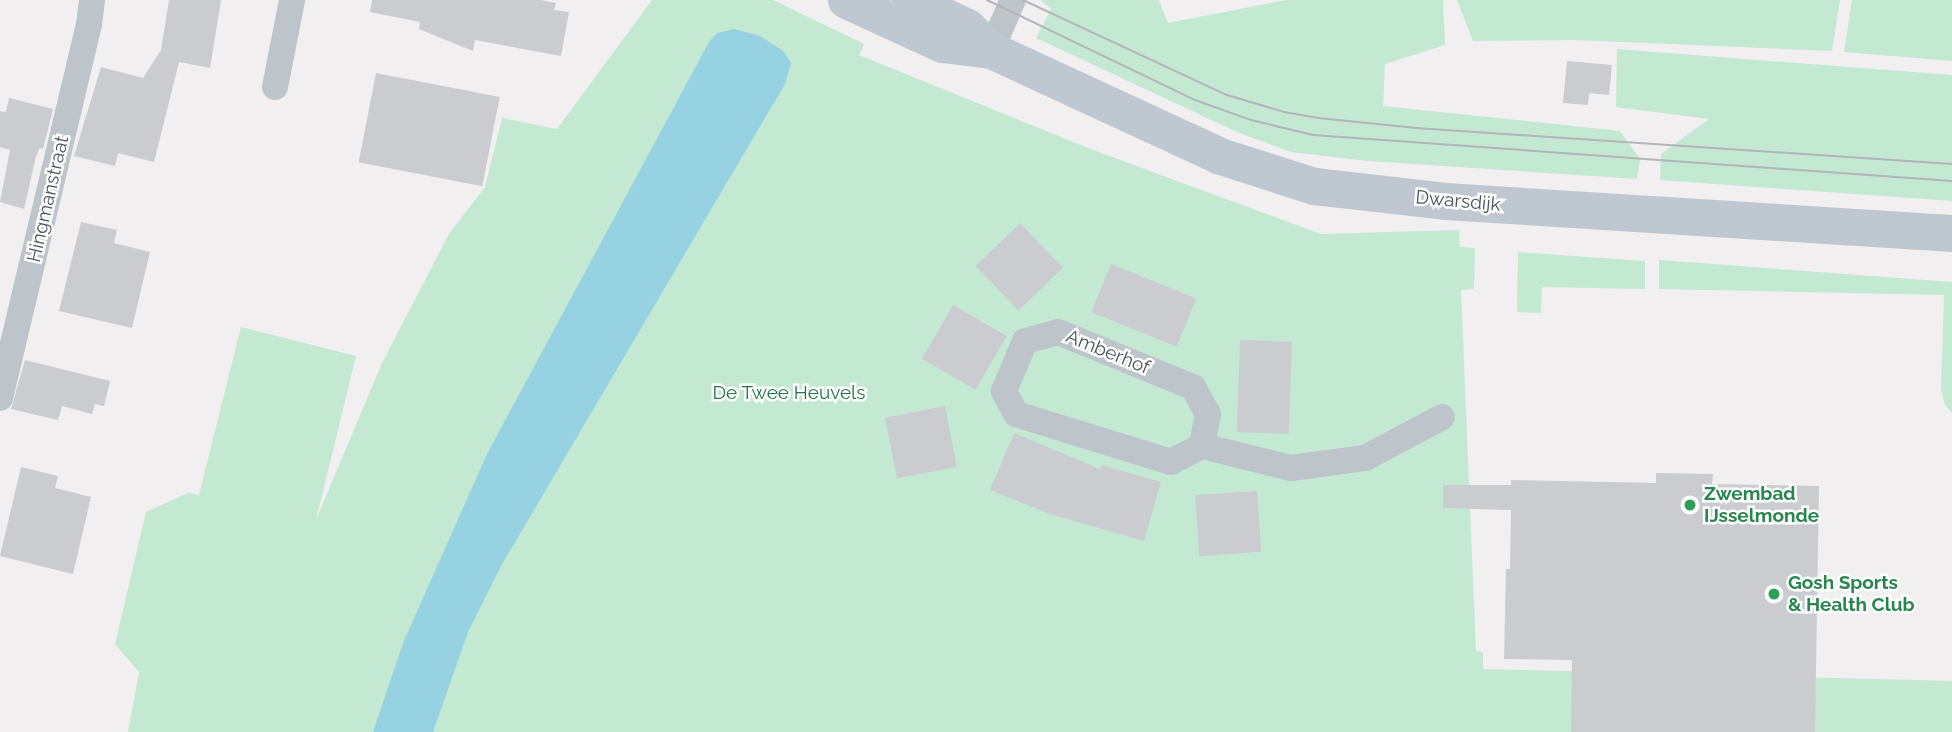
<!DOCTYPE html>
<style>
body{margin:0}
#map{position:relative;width:1952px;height:732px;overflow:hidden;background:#f1efef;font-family:Raleway,sans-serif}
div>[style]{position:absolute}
.green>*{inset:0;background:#c4e9d2}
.water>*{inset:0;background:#96d2e1}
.building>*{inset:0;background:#caccd0;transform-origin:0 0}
.street>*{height:26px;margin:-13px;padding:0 13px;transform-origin:13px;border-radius:13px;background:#bdc4ca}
.secondary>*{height:37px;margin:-18.5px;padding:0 18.5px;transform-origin:18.5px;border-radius:18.5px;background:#bfc8d0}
.tram>*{height:2px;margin:-1px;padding:0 1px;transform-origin:1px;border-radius:1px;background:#b2b5b9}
.dots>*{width:19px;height:19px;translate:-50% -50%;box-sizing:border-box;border:4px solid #fff;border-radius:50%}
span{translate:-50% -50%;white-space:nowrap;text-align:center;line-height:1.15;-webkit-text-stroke:5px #fff;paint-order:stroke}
.street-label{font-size:19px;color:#4a535a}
.park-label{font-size:19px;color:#23734a}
.leisure-label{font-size:19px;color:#27864d;font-weight:700}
.left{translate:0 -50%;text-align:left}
</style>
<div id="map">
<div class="green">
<div style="clip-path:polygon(652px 0,773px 0,864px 44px,859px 55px,1088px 148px,1321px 234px,1459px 230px,1460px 247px,1475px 248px,1474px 289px,1461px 290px,1476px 651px,1483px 652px,1483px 669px,1952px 681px,1952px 732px,128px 732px,139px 672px,115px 644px,146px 512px,188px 493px,199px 495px,241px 327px,356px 356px,316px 520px,382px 363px,449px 234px,485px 187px,502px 118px,557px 129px)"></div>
<div style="clip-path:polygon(1040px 0,1159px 0,1168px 23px,1286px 0,1443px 0,1445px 45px,1385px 64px,1383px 106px,1620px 131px,1640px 159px,1637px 179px,1368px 161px,1291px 152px,1237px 132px,1036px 38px,1051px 9px)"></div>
<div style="clip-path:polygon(1457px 0,1840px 0,1832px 51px,1576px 40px,1473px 41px)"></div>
<div style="clip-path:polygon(1852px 0,1952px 0,1952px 61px,1844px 52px)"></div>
<div style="clip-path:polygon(1617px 49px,1952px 75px,1952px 201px,1660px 180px,1661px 154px,1709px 119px,1616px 107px)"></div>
<div style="clip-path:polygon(1518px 252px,1645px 261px,1645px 289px,1542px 287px,1541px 313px,1517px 312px)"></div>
<div style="clip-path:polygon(1659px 260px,1952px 282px,1952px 413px,1945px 405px,1941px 389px,1944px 295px,1659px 289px)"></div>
</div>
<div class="water">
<div style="clip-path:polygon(734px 29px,760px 36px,783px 51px,791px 63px,785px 84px,501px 566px,468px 632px,433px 732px,373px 732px,403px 643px,487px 454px,709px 42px,717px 33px)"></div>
</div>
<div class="building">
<div style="clip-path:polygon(169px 0,221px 0,210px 68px,179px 62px,154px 162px,118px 153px,115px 166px,74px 156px,101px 67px,143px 78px,161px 50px)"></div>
<div style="clip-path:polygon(372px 0,540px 0,556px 3px,554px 10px,569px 12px,561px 56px,475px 40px,473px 51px,419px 29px,420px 22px,370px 12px)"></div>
<div style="clip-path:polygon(1567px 61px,1612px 65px,1609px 95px,1589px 93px,1588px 105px,1563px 103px)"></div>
<div style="left:376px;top:73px;width:126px;height:91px;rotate:11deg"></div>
<div style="clip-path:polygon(9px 98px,53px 109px,43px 149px,40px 148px,36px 156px,24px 209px,0 202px,10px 150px,0 147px,0 111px,6px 112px)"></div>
<div style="clip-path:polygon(81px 222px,117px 230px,114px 243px,150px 252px,132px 328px,59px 311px)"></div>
<div style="left:1020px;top:223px;width:62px;height:62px;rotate:46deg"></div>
<div style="left:1111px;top:264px;width:92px;height:52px;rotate:22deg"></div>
<div style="left:953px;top:305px;width:62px;height:62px;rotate:30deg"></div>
<div style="left:1240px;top:340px;width:52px;height:92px;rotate:2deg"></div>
<div style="clip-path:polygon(25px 360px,110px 381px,104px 406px,95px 404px,92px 414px,62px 406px,58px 420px,11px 409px)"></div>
<div style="left:945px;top:406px;width:62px;height:61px;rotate:79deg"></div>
<div style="clip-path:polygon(1014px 433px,1100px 469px,1102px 465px,1161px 482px,1144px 541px,1050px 514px,990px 490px)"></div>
<div style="clip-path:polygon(21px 467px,58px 476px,55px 488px,91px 497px,73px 574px,0 556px)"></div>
<div style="clip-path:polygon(1656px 473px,1713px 474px,1712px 484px,1819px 486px,1815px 732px,1571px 732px,1572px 660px,1504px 659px,1506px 569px,1510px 569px,1511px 510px,1443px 508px,1443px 485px,1511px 485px,1511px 480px,1656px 483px)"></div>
<div style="left:1257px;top:491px;width:61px;height:62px;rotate:86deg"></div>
</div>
<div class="street">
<div style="left:991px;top:50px;width:55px;rotate:-66.3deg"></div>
<div style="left:275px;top:87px;width:89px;rotate:-78.9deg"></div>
<div style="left:0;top:398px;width:383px;rotate:-76.6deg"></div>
<div style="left:89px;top:25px;width:25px;rotate:-83deg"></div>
<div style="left:1202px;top:446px;width:35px;rotate:153deg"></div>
<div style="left:1171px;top:462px;width:162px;rotate:-162.8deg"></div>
<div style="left:1016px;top:414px;width:26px;rotate:-118deg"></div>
<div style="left:1004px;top:391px;width:54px;rotate:-67.2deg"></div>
<div style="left:1025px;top:341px;width:34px;rotate:-15deg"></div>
<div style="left:1058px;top:332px;width:146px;rotate:22.2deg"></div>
<div style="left:1193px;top:387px;width:31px;rotate:61deg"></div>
<div style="left:1208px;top:414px;width:33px;rotate:101deg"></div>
<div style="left:1202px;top:446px;width:92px;rotate:13.9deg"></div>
<div style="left:1291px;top:468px;width:75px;rotate:-7.7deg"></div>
<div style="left:1365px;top:458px;width:87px;rotate:-28deg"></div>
</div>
<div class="secondary">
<div style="left:846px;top:0;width:106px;rotate:24.6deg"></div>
<div style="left:942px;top:44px;width:49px;rotate:7deg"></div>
<div style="left:910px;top:0;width:63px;rotate:25.3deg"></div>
<div style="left:967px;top:27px;width:33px;rotate:44deg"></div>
<div style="left:991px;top:50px;width:252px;rotate:24.8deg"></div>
<div style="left:1220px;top:156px;width:99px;rotate:17.7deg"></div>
<div style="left:1314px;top:186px;width:132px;rotate:6.5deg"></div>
<div style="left:1445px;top:201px;width:508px;rotate:3.61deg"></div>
</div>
<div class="tram">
<div style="left:987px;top:0;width:231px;rotate:25.7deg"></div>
<div style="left:1195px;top:100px;width:59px;rotate:19.7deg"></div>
<div style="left:1251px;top:120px;width:64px;rotate:13.6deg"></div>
<div style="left:1313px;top:135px;width:641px;rotate:4.12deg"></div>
<div style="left:1023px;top:0;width:225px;rotate:25deg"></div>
<div style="left:1227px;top:95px;width:59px;rotate:16.6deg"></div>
<div style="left:1284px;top:112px;width:35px;rotate:10deg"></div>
<div style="left:1318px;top:118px;width:99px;rotate:5.8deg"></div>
<div style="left:1416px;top:128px;width:537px;rotate:3.84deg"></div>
</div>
<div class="dots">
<div style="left:1690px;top:505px;background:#2e9e5b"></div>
<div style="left:1774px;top:594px;background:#2e9e5b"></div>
</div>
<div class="street-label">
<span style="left:48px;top:199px;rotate:-77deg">Hingmanstraat</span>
<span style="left:1458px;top:201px;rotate:5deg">Dwarsdijk</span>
<span style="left:1108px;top:352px;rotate:22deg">Amberhof</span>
</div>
<div class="park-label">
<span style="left:789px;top:393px">De Twee Heuvels</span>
</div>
<div class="leisure-label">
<span class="left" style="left:1704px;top:505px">Zwembad<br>IJsselmonde</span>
<span class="left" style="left:1788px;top:594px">Gosh Sports<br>&amp; Health Club</span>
</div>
</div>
